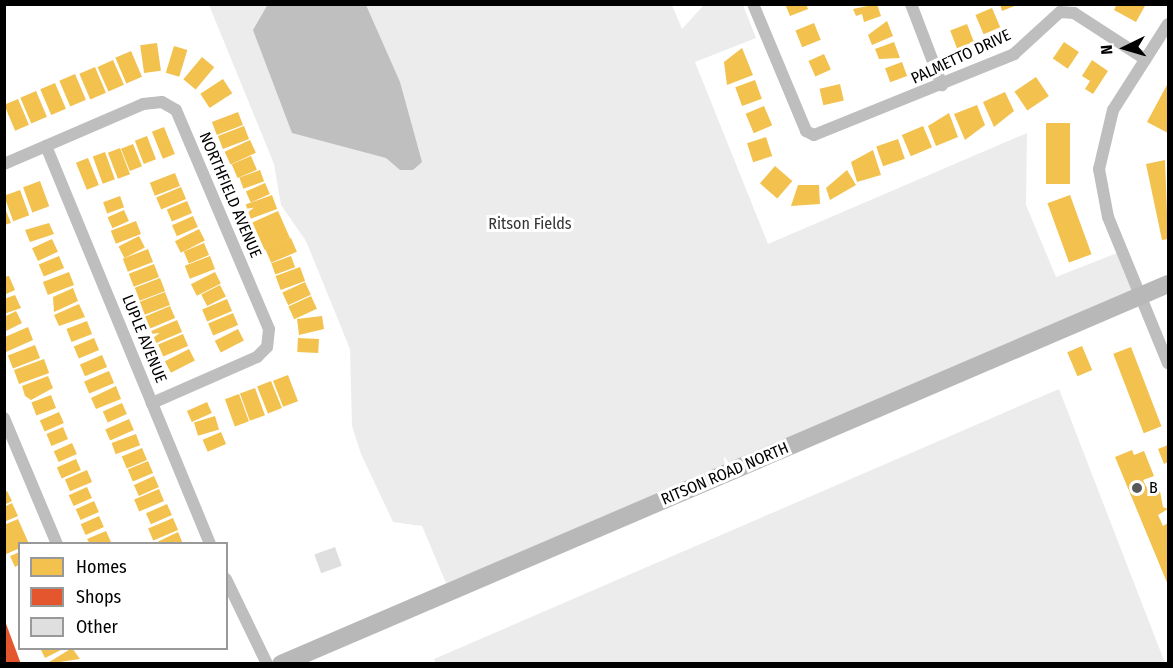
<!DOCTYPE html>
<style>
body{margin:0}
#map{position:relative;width:1173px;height:668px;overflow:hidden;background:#fff;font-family:"Fira Sans Condensed",sans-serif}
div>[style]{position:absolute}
.green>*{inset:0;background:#ececec}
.water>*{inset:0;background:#bfbfbf}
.homes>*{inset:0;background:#f2c14e;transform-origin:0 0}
.shops>*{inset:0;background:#e4572e}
.building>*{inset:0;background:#dfdfdf;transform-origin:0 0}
.minor>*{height:12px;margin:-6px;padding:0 6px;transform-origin:6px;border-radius:6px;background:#bebebe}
.secondary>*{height:18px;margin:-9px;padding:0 9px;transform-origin:9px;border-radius:9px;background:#b8b8b8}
.dots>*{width:16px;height:16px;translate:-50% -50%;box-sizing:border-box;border:3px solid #fff;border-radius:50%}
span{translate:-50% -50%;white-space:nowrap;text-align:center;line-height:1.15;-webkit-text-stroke:6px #fff;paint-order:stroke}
.street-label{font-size:16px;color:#000}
.park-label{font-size:16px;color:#333}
.poi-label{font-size:16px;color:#000}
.left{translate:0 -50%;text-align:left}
.frame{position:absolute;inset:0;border:6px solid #000;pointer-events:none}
.legend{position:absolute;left:18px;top:542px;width:210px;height:108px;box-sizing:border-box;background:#fff;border:2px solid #999;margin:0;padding:8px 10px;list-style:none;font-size:18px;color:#000}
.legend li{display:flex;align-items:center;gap:12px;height:30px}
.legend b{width:30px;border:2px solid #999}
.north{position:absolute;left:1095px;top:18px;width:60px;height:60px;-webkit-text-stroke:4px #fff;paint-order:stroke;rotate:265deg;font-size:16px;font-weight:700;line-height:24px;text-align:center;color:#000}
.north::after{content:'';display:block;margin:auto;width:21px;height:27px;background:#000;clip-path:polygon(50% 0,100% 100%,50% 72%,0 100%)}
</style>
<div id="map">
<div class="green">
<div style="clip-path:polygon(209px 5px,672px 5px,682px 29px,704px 5px,743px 5px,756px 38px,695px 62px,768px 244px,1027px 133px,1026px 205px,1056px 277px,1122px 251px,1140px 296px,785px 449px,446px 583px,422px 526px,393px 522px,361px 454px,352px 426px,350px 349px,306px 241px,281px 205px,274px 164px)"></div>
<div style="clip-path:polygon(1059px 389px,1165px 663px,436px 663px,434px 659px)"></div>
</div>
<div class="water">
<div style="clip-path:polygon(268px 4px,366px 5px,400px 82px,422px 162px,413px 170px,400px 170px,386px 158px,292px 133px,253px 30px)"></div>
</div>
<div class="homes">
<div style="clip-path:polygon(785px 4px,806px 4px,808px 9px,790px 16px)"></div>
<div style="clip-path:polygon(877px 4px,881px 16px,864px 22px,862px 14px,856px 16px,853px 9px)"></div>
<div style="clip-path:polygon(1000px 4px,1017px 4px,1017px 5px,1002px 11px)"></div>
<div style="clip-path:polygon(1117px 4px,1146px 4px,1136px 22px,1114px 10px)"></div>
<div style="left:992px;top:8px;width:21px;height:18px;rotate:67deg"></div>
<div style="clip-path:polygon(887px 21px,893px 36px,872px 45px,868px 35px)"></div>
<div style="left:814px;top:23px;width:18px;height:20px;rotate:68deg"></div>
<div style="left:967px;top:24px;width:19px;height:18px;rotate:69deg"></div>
<div style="clip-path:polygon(894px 42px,900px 58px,879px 59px,875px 49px)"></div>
<div style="left:1064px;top:42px;width:18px;height:20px;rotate:34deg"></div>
<div style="left:157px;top:43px;width:28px;height:17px;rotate:82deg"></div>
<div style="left:174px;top:46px;width:14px;height:28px;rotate:17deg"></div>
<div style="clip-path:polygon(742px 48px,753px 75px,727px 85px,724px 62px)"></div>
<div style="left:131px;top:51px;width:28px;height:17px;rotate:67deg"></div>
<div style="left:824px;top:54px;width:17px;height:17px;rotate:66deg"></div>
<div style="left:202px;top:57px;width:16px;height:29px;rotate:40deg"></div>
<div style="left:113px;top:60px;width:27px;height:17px;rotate:66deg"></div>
<div style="clip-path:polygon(1092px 60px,1108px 71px,1093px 94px,1085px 89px,1090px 81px,1082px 76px)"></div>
<div style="left:902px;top:62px;width:15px;height:18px;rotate:70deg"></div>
<div style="left:95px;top:67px;width:28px;height:17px;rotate:67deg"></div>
<div style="left:75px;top:74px;width:28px;height:17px;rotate:67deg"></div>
<div style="left:1036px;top:77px;width:23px;height:26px;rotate:56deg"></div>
<div style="left:223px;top:79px;width:17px;height:27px;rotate:57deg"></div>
<div style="left:755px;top:80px;width:20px;height:21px;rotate:70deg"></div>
<div style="left:55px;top:83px;width:28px;height:16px;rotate:67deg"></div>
<div style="clip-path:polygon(1168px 83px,1168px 133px,1147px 122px)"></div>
<div style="left:840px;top:84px;width:17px;height:21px;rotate:77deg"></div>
<div style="left:36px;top:91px;width:28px;height:17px;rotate:67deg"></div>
<div style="clip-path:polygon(1005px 92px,1014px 111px,994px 127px,983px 102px)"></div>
<div style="left:18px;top:99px;width:28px;height:15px;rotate:67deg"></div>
<div style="clip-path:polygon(977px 105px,985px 125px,965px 140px,954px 114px)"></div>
<div style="left:764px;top:106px;width:21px;height:20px;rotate:67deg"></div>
<div style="left:238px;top:112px;width:14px;height:28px;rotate:69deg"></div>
<div style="clip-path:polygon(949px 113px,958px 137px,936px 146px,928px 126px)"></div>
<div style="left:1046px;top:123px;width:24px;height:61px"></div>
<div style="left:244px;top:126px;width:14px;height:28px;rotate:69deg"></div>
<div style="left:923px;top:126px;width:23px;height:23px;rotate:67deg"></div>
<div style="left:164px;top:127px;width:29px;height:13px;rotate:68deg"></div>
<div style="left:147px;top:136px;width:25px;height:13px;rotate:69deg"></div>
<div style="left:766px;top:137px;width:20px;height:20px;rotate:72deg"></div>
<div style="left:898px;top:139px;width:21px;height:23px;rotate:71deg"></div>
<div style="left:250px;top:140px;width:14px;height:28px;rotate:65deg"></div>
<div style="left:133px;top:144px;width:24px;height:13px;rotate:68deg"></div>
<div style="left:120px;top:148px;width:28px;height:13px;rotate:69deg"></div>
<div style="clip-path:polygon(873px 150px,881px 175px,857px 182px,851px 162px)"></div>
<div style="left:105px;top:152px;width:29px;height:13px;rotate:70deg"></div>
<div style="left:251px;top:156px;width:15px;height:21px;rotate:67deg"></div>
<div style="left:88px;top:158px;width:29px;height:13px;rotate:68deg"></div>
<div style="clip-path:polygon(1165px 160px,1168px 239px,1162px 240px,1146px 164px)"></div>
<div style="left:775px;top:166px;width:23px;height:23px;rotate:41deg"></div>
<div style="left:260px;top:170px;width:12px;height:22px;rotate:70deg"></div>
<div style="clip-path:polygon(847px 170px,856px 185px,830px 200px,826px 188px)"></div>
<div style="left:175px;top:173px;width:14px;height:27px;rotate:69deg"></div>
<div style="left:40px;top:181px;width:27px;height:18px;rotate:70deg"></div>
<div style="left:265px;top:183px;width:12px;height:21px;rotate:66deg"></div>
<div style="clip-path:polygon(798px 185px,819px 185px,820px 204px,791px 206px)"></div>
<div style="left:181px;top:187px;width:13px;height:27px;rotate:67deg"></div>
<div style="left:20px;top:190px;width:27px;height:17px;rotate:70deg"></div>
<div style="left:272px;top:195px;width:15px;height:28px;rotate:70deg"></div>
<div style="left:1070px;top:195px;width:63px;height:24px;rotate:70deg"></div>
<div style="left:120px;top:196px;width:12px;height:18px;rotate:70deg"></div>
<div style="left:187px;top:201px;width:13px;height:22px;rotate:67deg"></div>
<div style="clip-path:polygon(4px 206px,11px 223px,4px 225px)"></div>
<div style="left:124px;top:210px;width:12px;height:18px;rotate:66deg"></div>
<div style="left:278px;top:211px;width:30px;height:28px;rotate:66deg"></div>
<div style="left:193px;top:216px;width:12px;height:23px;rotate:66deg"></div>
<div style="left:136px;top:221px;width:14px;height:27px;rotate:69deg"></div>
<div style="clip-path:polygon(49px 223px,54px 234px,30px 242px,25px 230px)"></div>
<div style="left:199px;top:229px;width:13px;height:27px;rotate:63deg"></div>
<div style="left:139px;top:236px;width:13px;height:23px;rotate:63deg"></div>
<div style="left:291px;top:238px;width:15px;height:28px;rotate:67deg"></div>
<div style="left:52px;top:239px;width:14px;height:22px;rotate:65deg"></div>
<div style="left:204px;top:243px;width:13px;height:22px;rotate:67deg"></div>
<div style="left:148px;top:249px;width:14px;height:27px;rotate:69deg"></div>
<div style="left:59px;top:256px;width:13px;height:22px;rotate:67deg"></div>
<div style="left:210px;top:256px;width:14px;height:27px;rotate:69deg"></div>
<div style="left:291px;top:256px;width:12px;height:21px;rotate:70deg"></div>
<div style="left:154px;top:264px;width:14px;height:27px;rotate:69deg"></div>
<div style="left:300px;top:267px;width:15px;height:26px;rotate:70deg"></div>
<div style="left:69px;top:272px;width:14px;height:28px;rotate:69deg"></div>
<div style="left:215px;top:272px;width:13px;height:27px;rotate:63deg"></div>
<div style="clip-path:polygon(9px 276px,15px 290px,4px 295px,4px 277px)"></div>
<div style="left:160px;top:278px;width:14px;height:27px;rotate:69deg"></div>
<div style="left:305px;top:282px;width:14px;height:25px;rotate:65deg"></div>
<div style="left:220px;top:285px;width:13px;height:21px;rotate:63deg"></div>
<div style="clip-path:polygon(73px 288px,78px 301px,54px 312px,53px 297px)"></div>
<div style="left:165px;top:292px;width:14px;height:27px;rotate:69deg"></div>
<div style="clip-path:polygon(15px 295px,21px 308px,4px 314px,4px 299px)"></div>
<div style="left:311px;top:296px;width:14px;height:25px;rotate:65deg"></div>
<div style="left:227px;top:299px;width:13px;height:27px;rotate:67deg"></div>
<div style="clip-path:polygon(79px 304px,85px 317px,59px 326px,54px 315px)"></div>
<div style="left:170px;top:306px;width:13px;height:27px;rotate:67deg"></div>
<div style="clip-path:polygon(16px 311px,22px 323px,4px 332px,4px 317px)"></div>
<div style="left:233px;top:313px;width:13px;height:27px;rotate:67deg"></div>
<div style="clip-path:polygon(322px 316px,324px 329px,299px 335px,297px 319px)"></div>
<div style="left:177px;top:320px;width:13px;height:28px;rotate:67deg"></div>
<div style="left:87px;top:321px;width:14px;height:22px;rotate:69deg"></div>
<div style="clip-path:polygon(28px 327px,33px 340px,6px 352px,5px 337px)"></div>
<div style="left:238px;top:329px;width:13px;height:26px;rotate:63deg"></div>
<div style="left:183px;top:334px;width:13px;height:27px;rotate:67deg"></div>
<div style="left:94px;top:338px;width:13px;height:22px;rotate:67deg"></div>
<div style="left:298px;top:338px;width:21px;height:14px;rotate:3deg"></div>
<div style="left:35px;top:345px;width:14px;height:29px;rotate:69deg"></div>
<div style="left:1082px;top:346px;width:26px;height:16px;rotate:67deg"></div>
<div style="left:1131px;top:347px;width:85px;height:19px;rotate:69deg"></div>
<div style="left:189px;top:349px;width:13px;height:27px;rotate:63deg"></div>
<div style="left:102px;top:355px;width:13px;height:24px;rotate:67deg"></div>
<div style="left:44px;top:359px;width:15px;height:32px;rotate:70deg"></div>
<div style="left:109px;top:371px;width:13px;height:27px;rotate:67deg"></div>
<div style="left:288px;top:375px;width:28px;height:16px;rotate:69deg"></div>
<div style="clip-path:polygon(48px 376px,53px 388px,31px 400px,25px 396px,22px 386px)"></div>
<div style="left:271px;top:381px;width:29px;height:15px;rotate:68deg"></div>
<div style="clip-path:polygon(116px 386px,121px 399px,96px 409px,91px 398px)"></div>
<div style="left:255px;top:388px;width:29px;height:16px;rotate:70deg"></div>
<div style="left:239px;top:394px;width:29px;height:15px;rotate:70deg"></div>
<div style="left:51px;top:395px;width:14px;height:21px;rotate:69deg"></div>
<div style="left:207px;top:402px;width:12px;height:22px;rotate:66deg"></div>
<div style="left:122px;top:403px;width:12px;height:21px;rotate:66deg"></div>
<div style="left:59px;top:412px;width:12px;height:21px;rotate:66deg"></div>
<div style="left:215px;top:416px;width:14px;height:22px;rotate:73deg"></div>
<div style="left:129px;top:419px;width:12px;height:26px;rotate:66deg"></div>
<div style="left:63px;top:427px;width:13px;height:18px;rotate:67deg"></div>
<div style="left:221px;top:432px;width:13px;height:20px;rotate:67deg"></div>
<div style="left:136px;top:434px;width:12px;height:26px;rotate:70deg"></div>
<div style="left:72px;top:443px;width:12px;height:20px;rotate:66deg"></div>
<div style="clip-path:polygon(1168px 445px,1168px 462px,1164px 464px,1158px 449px)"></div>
<div style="left:142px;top:448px;width:13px;height:22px;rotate:67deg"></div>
<div style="clip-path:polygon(1132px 450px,1134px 455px,1144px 451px,1154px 476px,1143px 480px,1148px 490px,1159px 486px,1163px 507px,1168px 509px,1158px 515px,1163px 526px,1168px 523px,1168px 585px,1115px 457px)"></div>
<div style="left:76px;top:459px;width:12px;height:21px;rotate:66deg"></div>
<div style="left:148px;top:461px;width:13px;height:22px;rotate:67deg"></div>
<div style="left:87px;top:470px;width:13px;height:24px;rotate:67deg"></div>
<div style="left:154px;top:476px;width:12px;height:22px;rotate:66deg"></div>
<div style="left:87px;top:487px;width:12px;height:20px;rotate:66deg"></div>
<div style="left:159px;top:489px;width:13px;height:27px;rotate:67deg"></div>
<div style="clip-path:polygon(7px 491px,12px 501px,4px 505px,4px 492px)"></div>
<div style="left:94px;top:501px;width:12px;height:20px;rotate:66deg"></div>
<div style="clip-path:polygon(12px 503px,18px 516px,4px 522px,4px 507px)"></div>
<div style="left:167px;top:504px;width:12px;height:23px;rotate:66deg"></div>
<div style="left:99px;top:516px;width:12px;height:20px;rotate:66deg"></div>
<div style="left:173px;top:518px;width:13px;height:27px;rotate:67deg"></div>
<div style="clip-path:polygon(18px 519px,29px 544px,4px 555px,4px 525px)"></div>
<div style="clip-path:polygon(106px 531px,111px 542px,90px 544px,87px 539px)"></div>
<div style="clip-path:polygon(178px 532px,183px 544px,153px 544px)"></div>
<div style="clip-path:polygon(20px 552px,20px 564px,15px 567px,10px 556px)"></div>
<div style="clip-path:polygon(40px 648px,65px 648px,45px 658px)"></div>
<div style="clip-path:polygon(72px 648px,80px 659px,46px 664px)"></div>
</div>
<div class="shops">
<div style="clip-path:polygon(4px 621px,5px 621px,21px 664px,4px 664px)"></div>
</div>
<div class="building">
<div style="left:335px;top:547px;width:20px;height:22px;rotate:70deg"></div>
</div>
<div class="minor">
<div style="left:753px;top:4px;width:138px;rotate:67.3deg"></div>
<div style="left:806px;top:131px;width:9px;rotate:27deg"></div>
<div style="left:814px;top:135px;width:216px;rotate:-22deg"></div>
<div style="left:1014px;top:54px;width:62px;rotate:-42.4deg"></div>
<div style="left:1060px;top:12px;width:14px;rotate:4deg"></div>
<div style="left:1074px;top:13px;width:85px;rotate:32.9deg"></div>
<div style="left:911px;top:4px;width:87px;rotate:69.1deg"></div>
<div style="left:1168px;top:24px;width:102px;rotate:122.6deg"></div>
<div style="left:1113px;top:110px;width:61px;rotate:103.3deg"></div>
<div style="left:1099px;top:169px;width:49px;rotate:79.4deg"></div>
<div style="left:1108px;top:217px;width:158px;rotate:67.7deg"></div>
<div style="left:46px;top:146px;width:430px;rotate:67.6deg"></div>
<div style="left:4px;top:164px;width:151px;rotate:-23.3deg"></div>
<div style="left:143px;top:104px;width:19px;rotate:-6deg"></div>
<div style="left:162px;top:102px;width:16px;rotate:30deg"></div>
<div style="left:176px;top:110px;width:238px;rotate:67deg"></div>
<div style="left:269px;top:329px;width:18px;rotate:96deg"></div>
<div style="left:267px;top:347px;width:14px;rotate:135deg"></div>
<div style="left:257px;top:357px;width:115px;rotate:156.3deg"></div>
<div style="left:4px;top:418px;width:137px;rotate:67.2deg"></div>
<div style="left:226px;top:579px;width:94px;rotate:64.2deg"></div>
</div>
<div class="secondary">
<div style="left:281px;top:664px;width:965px;rotate:-23.19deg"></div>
</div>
<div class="dots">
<div style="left:1137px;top:488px;background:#595959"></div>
</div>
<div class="street-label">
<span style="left:961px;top:57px;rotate:-25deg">PALMETTO DRIVE</span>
<span style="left:230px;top:195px;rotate:67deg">NORTHFIELD AVENUE</span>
<span style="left:144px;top:339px;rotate:68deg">LUPLE AVENUE</span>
<span style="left:725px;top:474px;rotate:-23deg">RITSON ROAD NORTH</span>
</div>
<div class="park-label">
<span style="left:530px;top:224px">Ritson Fields</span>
</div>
<div class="poi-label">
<span class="left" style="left:1149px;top:488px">B</span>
</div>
<div class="frame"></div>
<ul class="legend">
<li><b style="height:16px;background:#f2c14e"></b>Homes</li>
<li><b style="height:16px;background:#e4572e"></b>Shops</li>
<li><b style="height:16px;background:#dfdfdf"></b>Other</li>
</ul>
<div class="north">N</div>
</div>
